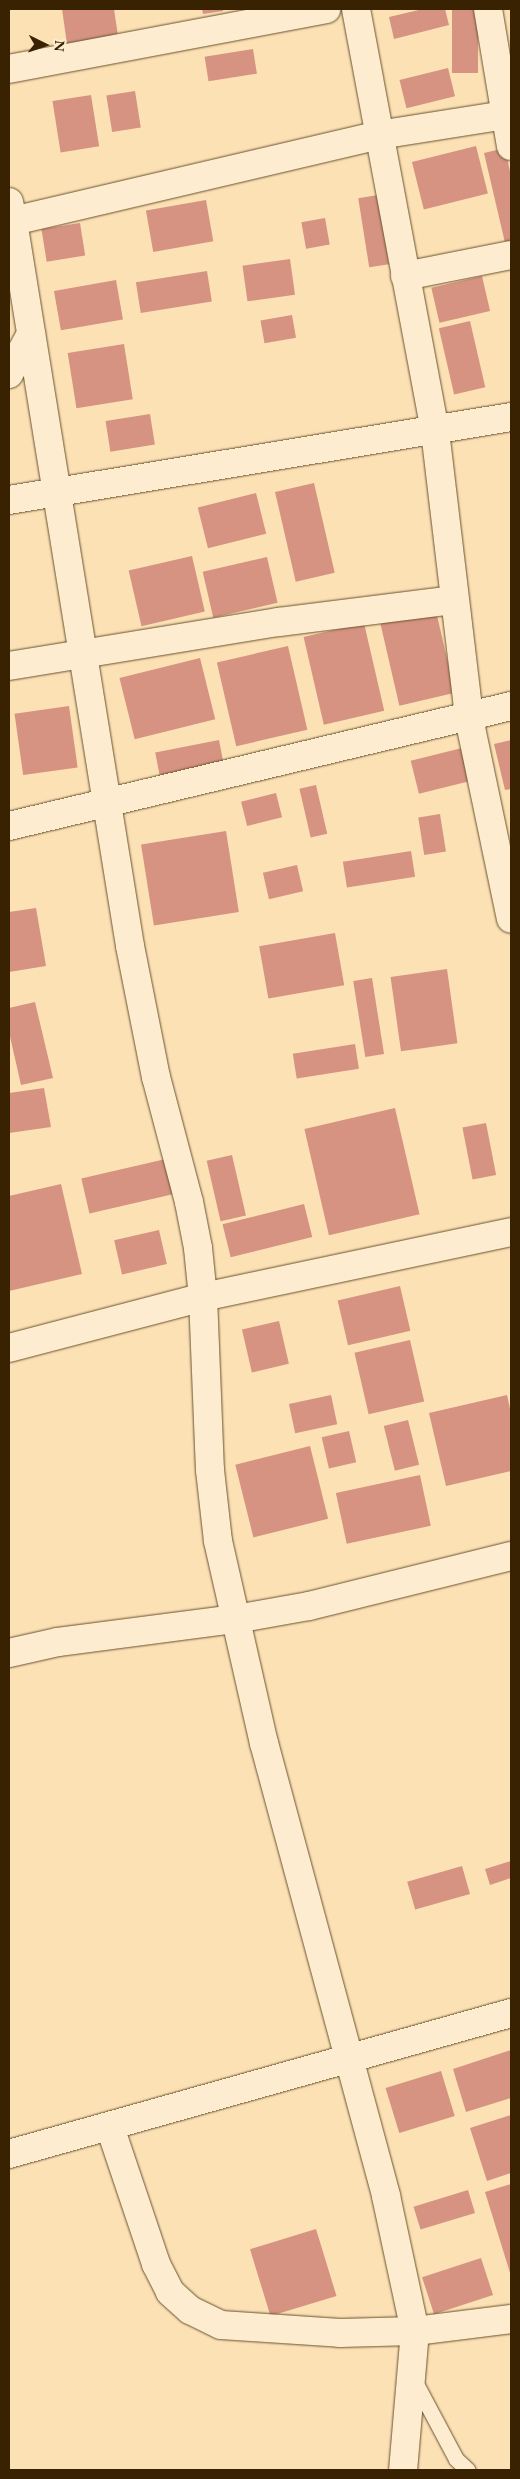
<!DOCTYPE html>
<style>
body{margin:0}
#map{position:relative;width:520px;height:2479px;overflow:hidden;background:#fce1b5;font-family:"EB Garamond",serif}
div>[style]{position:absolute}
.building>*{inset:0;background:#d69381;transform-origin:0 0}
.roads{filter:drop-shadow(0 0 1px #69522e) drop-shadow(0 0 1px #69522e)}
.service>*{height:15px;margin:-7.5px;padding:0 7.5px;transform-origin:7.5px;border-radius:7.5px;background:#fdeccf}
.minor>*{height:28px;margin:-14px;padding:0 14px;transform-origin:14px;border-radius:14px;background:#fdeccf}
.tertiary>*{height:28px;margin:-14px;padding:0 14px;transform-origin:14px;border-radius:14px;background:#fdeccf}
span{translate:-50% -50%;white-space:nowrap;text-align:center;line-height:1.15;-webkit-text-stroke:4px #fdeccf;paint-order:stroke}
.frame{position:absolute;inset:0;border:10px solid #382201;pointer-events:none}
.north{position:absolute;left:20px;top:20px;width:50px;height:50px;-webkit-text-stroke:4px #fdeccf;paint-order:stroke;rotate:94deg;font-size:14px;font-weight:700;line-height:20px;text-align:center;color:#382201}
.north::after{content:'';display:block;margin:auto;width:18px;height:22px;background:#382201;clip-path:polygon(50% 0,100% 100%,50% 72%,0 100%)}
</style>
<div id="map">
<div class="building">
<div style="clip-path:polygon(62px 9px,114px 9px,118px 36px,67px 44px)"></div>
<div style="clip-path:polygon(202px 9px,223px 9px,223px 11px,203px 14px)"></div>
<div style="clip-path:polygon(423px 9px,445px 9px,449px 25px,394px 39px,389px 17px)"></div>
<div style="left:452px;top:9px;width:26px;height:64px"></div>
<div style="left:253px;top:49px;width:25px;height:49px;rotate:81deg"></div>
<div style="left:448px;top:68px;width:29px;height:50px;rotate:76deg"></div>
<div style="left:135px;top:91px;width:37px;height:29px;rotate:81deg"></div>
<div style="left:91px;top:95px;width:52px;height:39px;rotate:81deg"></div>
<div style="left:476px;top:146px;width:49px;height:66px;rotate:76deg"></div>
<div style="clip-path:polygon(505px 148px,511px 176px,511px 245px,506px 247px,484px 153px)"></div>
<div style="left:378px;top:195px;width:70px;height:20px;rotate:81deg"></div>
<div style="left:206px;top:200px;width:42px;height:61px;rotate:80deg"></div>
<div style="left:325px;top:218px;width:27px;height:24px;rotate:80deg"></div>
<div style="left:80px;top:223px;width:33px;height:39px;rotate:81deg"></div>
<div style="left:290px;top:259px;width:36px;height:48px;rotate:82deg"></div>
<div style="left:207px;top:271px;width:31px;height:72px;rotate:81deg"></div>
<div style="left:482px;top:276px;width:36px;height:52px;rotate:77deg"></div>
<div style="left:116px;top:280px;width:40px;height:63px;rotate:80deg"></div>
<div style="left:292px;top:315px;width:23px;height:32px;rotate:80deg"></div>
<div style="left:470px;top:321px;width:68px;height:32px;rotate:77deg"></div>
<div style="left:124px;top:344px;width:56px;height:57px;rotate:81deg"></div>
<div style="left:150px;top:414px;width:31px;height:45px;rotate:81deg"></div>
<div style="left:314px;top:483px;width:92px;height:40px;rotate:77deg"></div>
<div style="left:256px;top:493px;width:42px;height:60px;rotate:76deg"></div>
<div style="left:192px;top:556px;width:57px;height:65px;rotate:77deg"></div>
<div style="left:267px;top:557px;width:47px;height:66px;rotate:77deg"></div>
<div style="left:436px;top:611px;width:84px;height:57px;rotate:77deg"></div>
<div style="left:364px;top:623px;width:90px;height:62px;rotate:77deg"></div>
<div style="left:288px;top:646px;width:86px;height:73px;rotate:77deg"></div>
<div style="left:200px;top:658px;width:63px;height:83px;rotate:76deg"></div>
<div style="left:69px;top:706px;width:62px;height:55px;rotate:82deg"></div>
<div style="left:219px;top:740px;width:25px;height:65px;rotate:79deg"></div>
<div style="clip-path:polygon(511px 740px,511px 789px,505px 790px,494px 744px)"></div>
<div style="left:466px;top:747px;width:34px;height:57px;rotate:76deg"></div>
<div style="left:316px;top:785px;width:50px;height:17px;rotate:77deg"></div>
<div style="left:276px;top:793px;width:25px;height:36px;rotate:76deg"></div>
<div style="left:440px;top:814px;width:38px;height:22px;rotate:81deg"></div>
<div style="left:226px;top:831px;width:82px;height:86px;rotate:81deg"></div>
<div style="left:411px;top:851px;width:26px;height:69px;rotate:81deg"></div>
<div style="left:297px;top:865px;width:27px;height:35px;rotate:77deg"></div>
<div style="clip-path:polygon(36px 908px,46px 966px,9px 972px,9px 912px)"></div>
<div style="left:335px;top:933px;width:53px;height:77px;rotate:80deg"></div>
<div style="left:447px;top:969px;width:75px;height:57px;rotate:82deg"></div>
<div style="left:372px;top:978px;width:77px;height:19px;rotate:81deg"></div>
<div style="clip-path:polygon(35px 1002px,53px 1078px,21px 1085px,9px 1032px,9px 1008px)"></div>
<div style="left:355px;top:1044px;width:25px;height:63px;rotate:81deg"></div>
<div style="clip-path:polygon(44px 1088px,51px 1127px,9px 1133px,9px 1093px)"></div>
<div style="left:395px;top:1108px;width:109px;height:93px;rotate:77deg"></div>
<div style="left:486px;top:1123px;width:53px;height:24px;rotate:79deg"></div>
<div style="left:232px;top:1155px;width:62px;height:26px;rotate:77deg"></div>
<div style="left:170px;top:1158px;width:36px;height:91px;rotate:77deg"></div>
<div style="clip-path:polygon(61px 1184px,82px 1274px,9px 1291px,9px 1196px)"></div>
<div style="left:304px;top:1204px;width:34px;height:84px;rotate:76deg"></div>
<div style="left:159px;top:1230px;width:35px;height:46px;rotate:77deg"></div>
<div style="left:400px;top:1286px;width:46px;height:64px;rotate:77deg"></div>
<div style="left:279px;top:1321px;width:44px;height:38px;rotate:77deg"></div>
<div style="left:410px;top:1340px;width:63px;height:57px;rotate:77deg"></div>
<div style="left:331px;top:1395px;width:30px;height:43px;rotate:78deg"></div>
<div style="clip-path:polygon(507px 1395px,511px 1413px,511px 1471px,446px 1486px,429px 1413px)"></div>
<div style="left:408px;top:1420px;width:46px;height:25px;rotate:76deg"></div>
<div style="left:349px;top:1431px;width:32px;height:28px;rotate:77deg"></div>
<div style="left:310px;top:1446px;width:75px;height:77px;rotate:76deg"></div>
<div style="left:420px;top:1475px;width:52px;height:86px;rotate:78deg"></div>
<div style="clip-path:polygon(511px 1861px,511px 1878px,490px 1885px,485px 1869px)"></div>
<div style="left:462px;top:1866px;width:29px;height:57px;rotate:74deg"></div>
<div style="clip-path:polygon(511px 2050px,511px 2098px,466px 2112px,453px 2069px)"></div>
<div style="left:441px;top:2071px;width:47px;height:58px;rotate:73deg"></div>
<div style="clip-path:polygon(511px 2115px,511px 2173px,487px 2181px,470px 2128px)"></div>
<div style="clip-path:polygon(511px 2184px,511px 2276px,485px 2192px)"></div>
<div style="left:468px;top:2190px;width:24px;height:57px;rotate:73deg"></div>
<div style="left:316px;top:2229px;width:70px;height:69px;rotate:73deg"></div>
<div style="left:481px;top:2258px;width:39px;height:62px;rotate:72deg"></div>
</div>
<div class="roads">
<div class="service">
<div style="left:414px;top:2380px;width:89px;rotate:62deg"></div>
<div style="left:456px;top:2459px;width:16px;rotate:43deg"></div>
</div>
<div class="minor">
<div style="left:356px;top:9px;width:429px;rotate:79.4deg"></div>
<div style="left:435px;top:431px;width:289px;rotate:83.2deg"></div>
<div style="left:469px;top:718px;width:205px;rotate:78.2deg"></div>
<div style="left:488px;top:9px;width:139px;rotate:80.5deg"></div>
<div style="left:9px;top:69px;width:323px;rotate:-10.7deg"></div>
<div style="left:9px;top:202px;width:19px;rotate:78deg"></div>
<div style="left:13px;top:221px;width:376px;rotate:-13.2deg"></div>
<div style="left:379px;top:135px;width:134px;rotate:-9deg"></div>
<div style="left:9px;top:222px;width:4px;rotate:-14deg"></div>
<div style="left:13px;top:221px;width:734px;rotate:80.83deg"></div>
<div style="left:130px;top:946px;width:134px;rotate:78.8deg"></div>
<div style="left:156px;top:1077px;width:129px;rotate:75.2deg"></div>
<div style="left:189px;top:1202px;width:47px;rotate:78.9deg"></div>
<div style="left:198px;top:1248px;width:49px;rotate:84.2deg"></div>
<div style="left:203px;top:1297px;width:173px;rotate:87.7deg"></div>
<div style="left:210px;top:1470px;width:71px;rotate:83.6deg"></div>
<div style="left:218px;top:1541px;width:207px;rotate:77.2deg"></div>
<div style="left:264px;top:1743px;width:469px;rotate:74.9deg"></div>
<div style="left:386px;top:2196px;width:138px;rotate:77.9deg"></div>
<div style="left:415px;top:2331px;width:140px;rotate:94.9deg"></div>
<div style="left:405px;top:276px;width:108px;rotate:-11.2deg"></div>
<div style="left:9px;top:374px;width:46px;rotate:-61.2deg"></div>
<div style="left:9px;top:500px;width:509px;rotate:-9.39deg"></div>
<div style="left:9px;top:666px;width:274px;rotate:-9.3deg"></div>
<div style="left:279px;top:622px;width:175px;rotate:-7.2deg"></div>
<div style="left:9px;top:1348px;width:201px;rotate:-14.7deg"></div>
<div style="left:203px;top:1297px;width:315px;rotate:-11.9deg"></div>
<div style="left:9px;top:1653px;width:50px;rotate:-12.7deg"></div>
<div style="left:58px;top:1642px;width:179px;rotate:-7.4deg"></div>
<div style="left:236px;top:1619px;width:74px;rotate:-10.1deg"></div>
<div style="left:309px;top:1606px;width:208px;rotate:-13.9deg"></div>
<div style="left:110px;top:2127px;width:145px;rotate:71.4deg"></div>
<div style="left:156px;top:2264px;width:31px;rotate:63deg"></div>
<div style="left:170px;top:2292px;width:27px;rotate:42deg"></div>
<div style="left:190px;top:2310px;width:34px;rotate:26deg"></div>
<div style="left:221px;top:2325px;width:119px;rotate:3.8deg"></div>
<div style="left:340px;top:2333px;width:75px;rotate:-1.5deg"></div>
<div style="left:415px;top:2331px;width:97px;rotate:-7.1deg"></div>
<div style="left:9px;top:2154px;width:521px;rotate:-15.69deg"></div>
</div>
<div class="tertiary">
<div style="left:9px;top:826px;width:516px;rotate:-13.44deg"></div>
</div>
</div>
<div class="frame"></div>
<div class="north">N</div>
</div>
